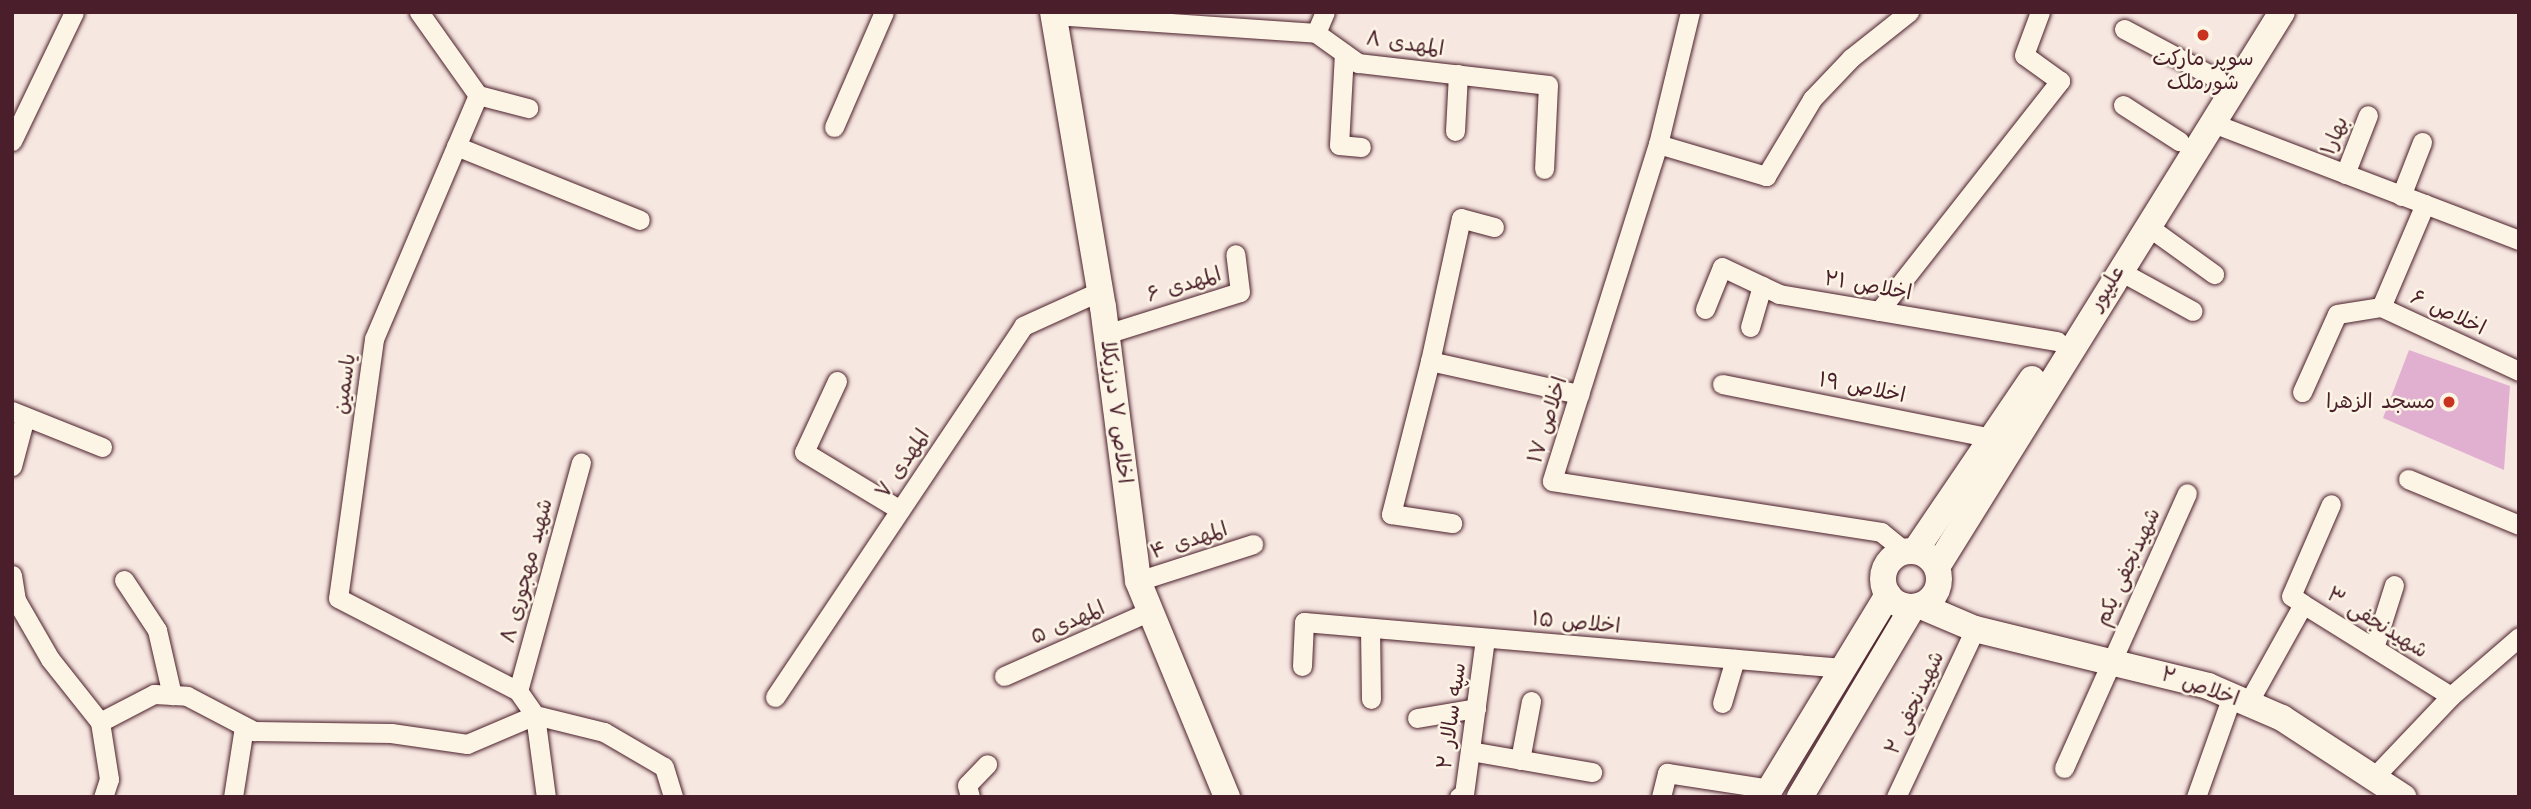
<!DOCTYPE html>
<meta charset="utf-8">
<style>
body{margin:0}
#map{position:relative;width:2531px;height:809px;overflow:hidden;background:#f7e7e1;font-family:"Architects Daughter","Playpen Sans Arabic",sans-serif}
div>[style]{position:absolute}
.building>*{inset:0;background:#e1b0d0}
.roads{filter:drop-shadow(0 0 2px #4a1f2b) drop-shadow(0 0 2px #4a1f2b)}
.street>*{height:19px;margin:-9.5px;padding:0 9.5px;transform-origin:9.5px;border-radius:9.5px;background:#fcf5e5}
.secondary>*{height:26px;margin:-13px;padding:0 13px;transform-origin:13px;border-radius:13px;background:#fcf5e5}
.secondary>.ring{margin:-13px;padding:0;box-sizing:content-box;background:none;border:26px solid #fcf5e5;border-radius:50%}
.dots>*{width:19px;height:19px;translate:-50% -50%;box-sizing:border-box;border:4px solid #fcf5e5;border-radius:50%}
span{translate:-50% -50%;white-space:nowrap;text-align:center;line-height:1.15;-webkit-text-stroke:5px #fcf5e5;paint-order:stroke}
.street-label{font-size:21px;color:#4a1f2b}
.poi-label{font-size:21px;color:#4a1f2b}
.right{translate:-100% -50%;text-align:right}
.frame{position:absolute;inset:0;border:14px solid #4a1f2b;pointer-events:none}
</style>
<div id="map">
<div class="building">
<div style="clip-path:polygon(2409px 350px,2510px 386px,2504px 470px,2383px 418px)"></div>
</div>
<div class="roads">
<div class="street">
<div style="left:419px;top:12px;width:102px;rotate:54.6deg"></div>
<div style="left:478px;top:95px;width:265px;rotate:113.1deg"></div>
<div style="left:374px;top:339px;width:261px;rotate:97.9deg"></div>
<div style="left:338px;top:598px;width:203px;rotate:27.3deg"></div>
<div style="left:518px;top:691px;width:29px;rotate:55deg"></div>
<div style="left:535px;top:715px;width:83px;rotate:82.4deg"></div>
<div style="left:1690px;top:12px;width:136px;rotate:103.6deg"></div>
<div style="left:1658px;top:144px;width:353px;rotate:107.5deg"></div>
<div style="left:1552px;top:481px;width:333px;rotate:8.8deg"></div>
<div style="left:1881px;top:532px;width:32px;rotate:39deg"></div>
<div style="left:1054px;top:15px;width:263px;rotate:3.9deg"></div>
<div style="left:1316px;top:33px;width:52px;rotate:35.5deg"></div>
<div style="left:1358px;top:63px;width:191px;rotate:6.6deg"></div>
<div style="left:1548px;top:85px;width:84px;rotate:92.7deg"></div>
<div style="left:2124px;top:29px;width:106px;rotate:28deg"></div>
<div style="left:1316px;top:33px;width:23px;rotate:-67deg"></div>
<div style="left:1344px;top:53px;width:92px;rotate:93.1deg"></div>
<div style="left:1339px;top:145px;width:22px;rotate:5deg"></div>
<div style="left:478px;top:95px;width:52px;rotate:14.6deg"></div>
<div style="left:2123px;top:105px;width:67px;rotate:32.7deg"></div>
<div style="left:2210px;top:122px;width:331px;rotate:20.9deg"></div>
<div style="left:834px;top:127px;width:125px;rotate:-66.5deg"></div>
<div style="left:1455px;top:131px;width:57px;rotate:-87deg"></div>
<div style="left:12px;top:141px;width:143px;rotate:-64.3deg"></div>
<div style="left:1658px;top:144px;width:113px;rotate:16.5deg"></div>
<div style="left:1766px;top:176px;width:90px;rotate:-59.1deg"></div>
<div style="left:1812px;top:99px;width:57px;rotate:-46.4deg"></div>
<div style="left:1851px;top:58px;width:74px;rotate:-38.4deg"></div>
<div style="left:456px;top:146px;width:198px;rotate:21.9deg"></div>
<div style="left:2345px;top:174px;width:63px;rotate:-68.7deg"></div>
<div style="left:2401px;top:196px;width:58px;rotate:-68.7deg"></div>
<div style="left:2425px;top:204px;width:112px;rotate:113.1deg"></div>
<div style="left:2381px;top:307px;width:152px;rotate:24.9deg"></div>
<div style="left:2146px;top:225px;width:84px;rotate:35.8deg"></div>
<div style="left:1494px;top:227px;width:34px;rotate:-165deg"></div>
<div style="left:1461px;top:218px;width:146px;rotate:102.2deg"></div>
<div style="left:1430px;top:361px;width:153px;rotate:12.5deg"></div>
<div style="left:2118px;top:270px;width:85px;rotate:28.7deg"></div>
<div style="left:1705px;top:309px;width:45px;rotate:-68deg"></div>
<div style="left:1722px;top:267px;width:63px;rotate:25.3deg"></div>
<div style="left:1779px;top:294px;width:282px;rotate:9.6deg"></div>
<div style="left:1879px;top:311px;width:293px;rotate:-51.8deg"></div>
<div style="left:2060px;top:81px;width:44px;rotate:-144.2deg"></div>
<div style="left:2024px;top:55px;width:46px;rotate:-69.6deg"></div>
<div style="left:1750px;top:327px;width:43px;rotate:-73.7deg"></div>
<div style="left:1106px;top:334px;width:140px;rotate:-17.4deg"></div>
<div style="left:1240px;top:292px;width:38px;rotate:-97deg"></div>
<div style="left:1430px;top:361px;width:158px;rotate:104.3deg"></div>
<div style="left:1391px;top:514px;width:62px;rotate:8.4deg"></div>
<div style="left:837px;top:381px;width:78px;rotate:114.9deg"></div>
<div style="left:804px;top:452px;width:112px;rotate:31.1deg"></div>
<div style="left:1722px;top:384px;width:276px;rotate:11.3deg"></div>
<div style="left:2302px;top:392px;width:85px;rotate:-65.8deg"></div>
<div style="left:2337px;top:314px;width:45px;rotate:-9deg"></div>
<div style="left:12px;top:411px;width:97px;rotate:21.8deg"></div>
<div style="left:12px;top:466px;width:51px;rotate:-75.1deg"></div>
<div style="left:2408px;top:479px;width:120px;rotate:22.5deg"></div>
<div style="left:12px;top:575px;width:25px;rotate:81deg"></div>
<div style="left:16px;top:600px;width:68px;rotate:60deg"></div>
<div style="left:50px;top:659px;width:80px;rotate:51.6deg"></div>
<div style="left:124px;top:580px;width:60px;rotate:56.6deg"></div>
<div style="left:157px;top:630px;width:67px;rotate:77deg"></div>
<div style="left:1138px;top:581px;width:121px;rotate:-17.8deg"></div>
<div style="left:2303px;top:604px;width:14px;rotate:-146deg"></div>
<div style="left:2291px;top:596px;width:100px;rotate:-66.5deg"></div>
<div style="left:1370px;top:628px;width:71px;rotate:89.2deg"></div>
<div style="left:2374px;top:648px;width:66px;rotate:-72.4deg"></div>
<div style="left:1302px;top:666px;width:44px;rotate:-87.4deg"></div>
<div style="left:1304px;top:622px;width:541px;rotate:4.88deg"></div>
<div style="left:1004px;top:676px;width:160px;rotate:-24deg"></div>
<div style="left:518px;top:691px;width:237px;rotate:-74.6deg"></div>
<div style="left:775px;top:697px;width:446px;rotate:-56.2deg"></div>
<div style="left:1023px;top:326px;width:85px;rotate:-24.4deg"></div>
<div style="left:1722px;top:703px;width:46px;rotate:-73.5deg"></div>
<div style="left:2248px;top:703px;width:113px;rotate:-60.9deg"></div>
<div style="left:2303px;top:604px;width:174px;rotate:31.9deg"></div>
<div style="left:1417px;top:718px;width:60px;rotate:-9.6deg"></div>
<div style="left:100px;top:722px;width:61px;rotate:-27.4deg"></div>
<div style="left:154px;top:694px;width:33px;rotate:3deg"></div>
<div style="left:187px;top:696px;width:76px;rotate:27.6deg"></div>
<div style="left:254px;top:731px;width:137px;rotate:0.8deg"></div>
<div style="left:391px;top:733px;width:77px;rotate:8.2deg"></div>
<div style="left:467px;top:744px;width:74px;rotate:-23.1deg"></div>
<div style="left:535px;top:715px;width:71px;rotate:13.8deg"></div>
<div style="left:604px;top:732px;width:69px;rotate:30.3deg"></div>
<div style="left:664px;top:767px;width:31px;rotate:73deg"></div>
<div style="left:100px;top:722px;width:58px;rotate:81deg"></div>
<div style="left:109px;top:779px;width:19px;rotate:108deg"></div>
<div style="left:1470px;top:751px;width:124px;rotate:9.8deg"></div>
<div style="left:1520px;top:760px;width:60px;rotate:-79.4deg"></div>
<div style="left:2064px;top:768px;width:301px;rotate:-65.9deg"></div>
<div style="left:2373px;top:778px;width:113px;rotate:-46.4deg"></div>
<div style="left:2451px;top:696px;width:90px;rotate:-40.9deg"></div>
<div style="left:233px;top:797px;width:71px;rotate:-81.1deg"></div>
<div style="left:970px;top:797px;width:12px;rotate:-104deg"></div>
<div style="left:967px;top:785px;width:29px;rotate:-46deg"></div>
<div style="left:1459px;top:797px;width:6px;rotate:-31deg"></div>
<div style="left:1464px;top:794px;width:157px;rotate:-82.3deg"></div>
<div style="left:1661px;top:797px;width:25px;rotate:-76deg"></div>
<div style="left:1667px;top:773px;width:104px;rotate:8.8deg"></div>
<div style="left:1896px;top:797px;width:186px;rotate:-64.8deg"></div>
<div style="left:2196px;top:797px;width:107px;rotate:-70.4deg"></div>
</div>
<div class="secondary">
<div style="left:1053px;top:12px;width:299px;rotate:80.4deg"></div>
<div style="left:1103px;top:307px;width:276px;rotate:82.7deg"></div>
<div style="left:1138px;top:581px;width:234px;rotate:67.6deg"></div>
<div style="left:1915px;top:551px;width:208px;rotate:-55.8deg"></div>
<div class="ring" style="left:1883px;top:551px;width:30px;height:30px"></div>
<div style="left:1937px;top:567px;width:653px;rotate:-58.13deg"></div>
<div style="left:1921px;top:606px;width:59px;rotate:23.1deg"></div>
<div style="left:1975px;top:629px;width:240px;rotate:13.7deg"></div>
<div style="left:2208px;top:686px;width:81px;rotate:23.4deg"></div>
<div style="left:2282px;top:718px;width:145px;rotate:33.1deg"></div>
<div style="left:1765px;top:797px;width:237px;rotate:-58.7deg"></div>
<div style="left:1800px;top:797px;width:220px;rotate:-59.3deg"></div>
</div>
</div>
<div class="dots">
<div style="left:2203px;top:35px;background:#c8321e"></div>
<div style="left:2449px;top:402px;background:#c8321e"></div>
</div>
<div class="street-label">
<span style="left:1405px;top:44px;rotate:8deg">المهدی ۸</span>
<span style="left:2335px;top:136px;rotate:-68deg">بهار۱</span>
<span style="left:1184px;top:285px;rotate:-17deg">المهدی ۶</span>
<span style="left:1868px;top:286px;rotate:10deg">اخلاص ۲۱</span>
<span style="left:2107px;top:288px;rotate:-59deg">علیپور</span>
<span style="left:2448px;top:313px;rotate:25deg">اخلاص ۶</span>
<span style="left:345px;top:384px;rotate:-82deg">یاسمین</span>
<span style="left:1862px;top:388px;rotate:11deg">اخلاص ۱۹</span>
<span style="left:1116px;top:412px;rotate:83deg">اخلاص ۷ درزیکلا</span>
<span style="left:1548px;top:420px;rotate:-73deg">اخلاص ۱۷</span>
<span style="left:903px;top:464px;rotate:-56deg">المهدی ۷</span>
<span style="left:1189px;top:541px;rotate:-18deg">المهدی ۴</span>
<span style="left:2128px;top:567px;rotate:-65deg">شهیدنجفی یکم</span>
<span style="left:527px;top:571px;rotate:-75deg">شهید مهجوری ۸</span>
<span style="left:1068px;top:623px;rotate:-24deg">المهدی ۵</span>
<span style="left:1576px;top:623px;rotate:5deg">اخلاص ۱۵</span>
<span style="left:2377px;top:623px;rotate:32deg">شهیدنجفی ۳</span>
<span style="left:2200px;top:687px;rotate:19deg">اخلاص ۲</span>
<span style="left:1915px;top:703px;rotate:-65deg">شهیدنجفی ۲</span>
<span style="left:1452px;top:716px;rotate:-82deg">سپه سالار ۲</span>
</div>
<div class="poi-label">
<span style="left:2203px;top:71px">سوپر مارکت<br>شورملک</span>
<span class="right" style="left:2435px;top:402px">مسجد الزهرا</span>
</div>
<div class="frame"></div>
</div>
